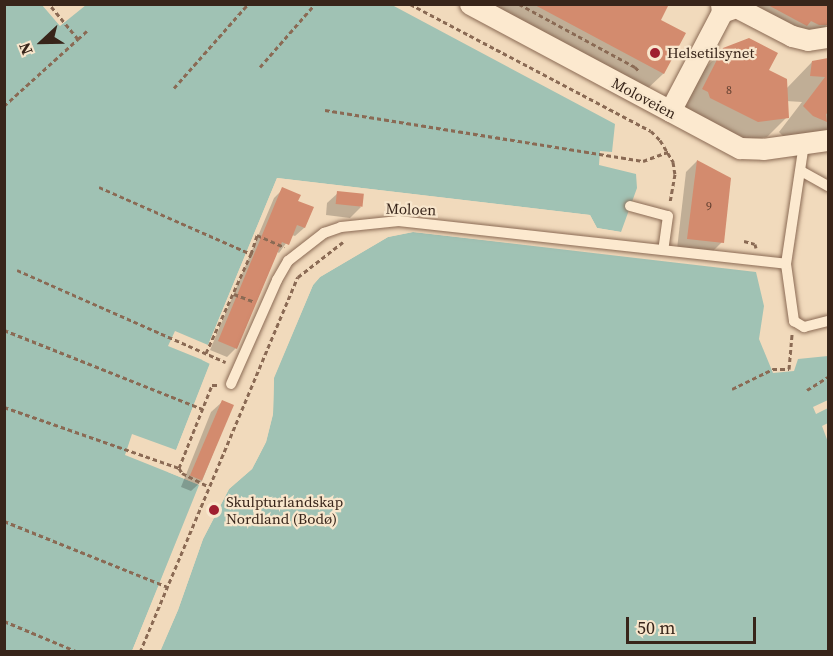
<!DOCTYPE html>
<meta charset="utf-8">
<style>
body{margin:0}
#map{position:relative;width:833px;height:656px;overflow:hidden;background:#f1dabc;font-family:"Source Serif 4",serif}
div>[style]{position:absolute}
.water>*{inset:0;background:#a0c2b4}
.pier>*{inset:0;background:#f1dabc}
.shadow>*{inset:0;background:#0003}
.building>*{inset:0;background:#d38b6e;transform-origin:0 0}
.path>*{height:3px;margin-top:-1.5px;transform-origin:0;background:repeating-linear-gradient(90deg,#8a6a54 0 4.5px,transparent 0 7.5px)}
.roads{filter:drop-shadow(0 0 2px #8a6a54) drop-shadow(0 0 2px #8a6a54)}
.service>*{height:10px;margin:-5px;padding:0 5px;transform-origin:5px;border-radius:5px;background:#fce9cf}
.minor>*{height:21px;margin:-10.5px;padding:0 10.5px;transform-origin:10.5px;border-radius:10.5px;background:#fce9cf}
.dots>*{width:16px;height:16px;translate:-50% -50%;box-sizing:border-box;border:3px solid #f8e6cc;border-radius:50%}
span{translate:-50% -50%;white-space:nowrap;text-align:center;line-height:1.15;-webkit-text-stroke:4.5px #f8e6cc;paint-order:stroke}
.number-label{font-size:12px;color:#5f3e2f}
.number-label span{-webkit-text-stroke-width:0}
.poi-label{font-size:15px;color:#38251a}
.left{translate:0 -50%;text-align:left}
.street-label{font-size:15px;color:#38251a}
.frame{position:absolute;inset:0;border:6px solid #38251a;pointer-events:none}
.north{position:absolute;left:12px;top:12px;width:60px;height:60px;-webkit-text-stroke:4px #f8e6cc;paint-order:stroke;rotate:248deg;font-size:16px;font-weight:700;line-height:24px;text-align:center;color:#38251a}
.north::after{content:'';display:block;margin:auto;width:21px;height:27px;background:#38251a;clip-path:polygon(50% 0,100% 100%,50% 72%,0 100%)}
.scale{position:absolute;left:626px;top:617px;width:130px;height:27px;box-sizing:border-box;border:3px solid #38251a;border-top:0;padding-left:8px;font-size:18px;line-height:21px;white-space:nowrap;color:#38251a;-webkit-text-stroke:4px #f8e6cc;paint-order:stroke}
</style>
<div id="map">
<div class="water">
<div style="clip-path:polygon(4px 5px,42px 5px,60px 26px,86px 5px,392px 5px,615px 124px,612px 152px,600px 151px,599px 165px,636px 174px,637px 188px,621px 232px,597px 228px,590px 215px,277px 178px,208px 345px,175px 331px,168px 346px,210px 363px,176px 450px,132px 434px,125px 455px,200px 485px,132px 651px,5px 651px)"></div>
<div style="clip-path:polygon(413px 232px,756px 272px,764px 306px,759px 339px,773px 373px,794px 371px,798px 359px,828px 356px,828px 400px,813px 407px,816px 414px,828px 408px,828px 423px,822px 426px,828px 442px,828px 651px,160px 652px,178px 610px,203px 539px,229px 489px,252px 469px,266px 442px,273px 414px,274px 378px,313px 285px,320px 277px,388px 237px)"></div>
</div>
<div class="pier">
<div style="clip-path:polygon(277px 178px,590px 215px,597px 228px,621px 232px,621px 235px,595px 231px,588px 218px,279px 181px,211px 346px,207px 348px)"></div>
<div style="clip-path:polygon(413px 229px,621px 252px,621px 255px,413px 232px,388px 237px,320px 277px,313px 285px,274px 377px,273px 414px,266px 442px,252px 469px,229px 489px,203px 539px,178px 610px,160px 651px,157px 652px,175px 609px,200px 537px,227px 487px,249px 467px,264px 441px,270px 414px,271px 377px,310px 284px,318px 275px,387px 234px)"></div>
<div style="clip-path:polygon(203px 357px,213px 364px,178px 452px,175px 453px,210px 364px,202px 360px)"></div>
<div style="clip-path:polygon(169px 469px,201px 482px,203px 485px,135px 652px,132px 651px,199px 485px,168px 472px)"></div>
</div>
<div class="shadow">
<div style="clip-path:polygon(484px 4px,667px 4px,659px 20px,684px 34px,663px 74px,646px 90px)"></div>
<div style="clip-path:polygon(750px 4px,828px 4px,828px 24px,820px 31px,811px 32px,803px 28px,798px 33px)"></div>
<div style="clip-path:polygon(724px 49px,767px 70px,786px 89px,812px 62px,828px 60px,828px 140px,790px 143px,779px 132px,802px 102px,786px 101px,787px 117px,767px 137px,738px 141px,683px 109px,704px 69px)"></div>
<div style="clip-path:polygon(697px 161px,722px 242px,711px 253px,677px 249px,686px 172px)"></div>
<div style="clip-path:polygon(283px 189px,297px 202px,312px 208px,304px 228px,295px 236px,292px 235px,279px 253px,276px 251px,236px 348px,227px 357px,210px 350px,274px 198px)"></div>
<div style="clip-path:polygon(338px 193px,361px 207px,350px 218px,326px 215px,327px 203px)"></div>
<div style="clip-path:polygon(222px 402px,232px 406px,202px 481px,191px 491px,181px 487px,211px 412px)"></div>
</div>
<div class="building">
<div style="clip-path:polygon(533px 4px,669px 4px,661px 20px,686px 33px,664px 74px)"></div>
<div style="clip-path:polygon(766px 4px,828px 4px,828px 25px,819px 25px,811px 21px,807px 26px)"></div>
<div style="clip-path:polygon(749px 38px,778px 53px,769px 70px,787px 79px,789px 118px,758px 122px,710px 98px,708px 92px,702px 89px,723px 48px)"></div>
<div style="clip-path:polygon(828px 58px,828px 113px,826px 114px,827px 122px,813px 116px,803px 106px,825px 77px,810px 76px,812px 61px)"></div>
<div style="clip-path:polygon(697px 160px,731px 178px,724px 243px,687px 239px)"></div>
<div style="clip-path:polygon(282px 187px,301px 195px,298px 201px,314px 207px,305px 228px,297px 225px,289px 245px,282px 242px,237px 349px,218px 341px)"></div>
<div style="left:337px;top:191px;width:27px;height:13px;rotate:6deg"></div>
<div style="left:222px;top:400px;width:13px;height:82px;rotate:23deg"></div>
</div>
<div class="path">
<div style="left:410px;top:4px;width:272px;rotate:27.8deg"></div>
<div style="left:651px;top:131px;width:13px;rotate:45deg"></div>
<div style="left:660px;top:140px;width:26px;rotate:59deg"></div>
<div style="left:673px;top:162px;width:12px;rotate:81deg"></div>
<div style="left:675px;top:174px;width:29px;rotate:100deg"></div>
<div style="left:519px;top:4px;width:132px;rotate:28.5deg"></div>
<div style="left:635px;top:67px;width:7px;rotate:45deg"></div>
<div style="left:78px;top:39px;width:12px;rotate:-42deg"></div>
<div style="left:260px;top:67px;width:84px;rotate:-48.9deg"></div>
<div style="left:174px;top:88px;width:112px;rotate:-48.6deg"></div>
<div style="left:4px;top:106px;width:100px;rotate:-42.2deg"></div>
<div style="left:78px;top:39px;width:45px;rotate:-129.6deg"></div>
<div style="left:325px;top:110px;width:322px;rotate:9.1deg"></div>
<div style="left:643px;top:161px;width:27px;rotate:-20deg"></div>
<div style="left:99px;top:187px;width:166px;rotate:23.8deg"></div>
<div style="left:251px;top:254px;width:20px;rotate:-72deg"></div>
<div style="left:257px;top:235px;width:30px;rotate:24deg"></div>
<div style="left:744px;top:241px;width:11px;rotate:15deg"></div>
<div style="left:755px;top:244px;width:4px;rotate:76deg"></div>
<div style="left:17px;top:270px;width:228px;rotate:23.8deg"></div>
<div style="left:234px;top:294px;width:22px;rotate:21deg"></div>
<div style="left:4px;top:330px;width:214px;rotate:21.7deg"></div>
<div style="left:206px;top:353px;width:109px;rotate:-65.6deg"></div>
<div style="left:732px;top:389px;width:46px;rotate:-26deg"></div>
<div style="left:773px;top:369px;width:16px"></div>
<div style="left:789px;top:369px;width:35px;rotate:-85deg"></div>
<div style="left:807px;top:390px;width:25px;rotate:-32deg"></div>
<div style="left:4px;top:407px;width:185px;rotate:19.2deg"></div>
<div style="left:179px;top:468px;width:6px;rotate:59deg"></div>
<div style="left:182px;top:473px;width:30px;rotate:27deg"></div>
<div style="left:179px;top:468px;width:89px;rotate:-68.3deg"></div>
<div style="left:212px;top:385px;width:5px"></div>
<div style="left:4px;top:521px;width:175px;rotate:21.9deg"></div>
<div style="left:4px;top:621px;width:80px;rotate:22.7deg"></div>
<div style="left:140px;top:652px;width:407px;rotate:-67.2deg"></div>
<div style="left:298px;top:277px;width:57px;rotate:-37.9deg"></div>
</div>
<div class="roads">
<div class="service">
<div style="left:801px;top:171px;width:31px;rotate:29deg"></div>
<div style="left:630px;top:206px;width:39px;rotate:15deg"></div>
<div style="left:668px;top:216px;width:34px;rotate:98deg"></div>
<div style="left:786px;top:264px;width:58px;rotate:82deg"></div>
<div style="left:794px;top:321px;width:12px;rotate:31deg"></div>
<div style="left:804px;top:327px;width:25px;rotate:-14deg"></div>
<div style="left:231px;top:384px;width:114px;rotate:-66.1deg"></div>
<div style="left:277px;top:280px;width:22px;rotate:-60deg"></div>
<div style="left:288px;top:261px;width:46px;rotate:-37.9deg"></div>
<div style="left:324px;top:233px;width:18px;rotate:-19deg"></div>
<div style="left:341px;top:227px;width:58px;rotate:-5.9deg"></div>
<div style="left:399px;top:221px;width:389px;rotate:6.3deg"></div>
<div style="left:786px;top:264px;width:122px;rotate:-81.5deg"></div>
</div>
<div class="minor">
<div style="left:470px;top:4px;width:306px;rotate:28.1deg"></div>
<div style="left:740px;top:148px;width:23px;rotate:2deg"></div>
<div style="left:763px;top:149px;width:66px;rotate:-7.9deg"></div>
<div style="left:722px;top:12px;width:15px;rotate:-20deg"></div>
<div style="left:736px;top:7px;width:63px;rotate:27.4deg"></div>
<div style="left:792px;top:36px;width:16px;rotate:14deg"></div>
<div style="left:808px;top:40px;width:20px;rotate:-9deg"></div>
<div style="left:670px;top:111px;width:112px;rotate:-62.3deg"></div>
<div style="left:722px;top:12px;width:8px;rotate:-97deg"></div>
</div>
</div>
<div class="dots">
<div style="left:655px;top:53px;background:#9f1f30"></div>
<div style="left:214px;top:510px;background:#9f1f30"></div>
</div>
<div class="number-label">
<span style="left:729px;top:91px">8</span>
<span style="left:709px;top:207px">9</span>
</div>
<div class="poi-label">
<span class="left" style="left:667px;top:53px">Helsetilsynet</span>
<span class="left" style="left:226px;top:510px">Skulpturlandskap<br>Nordland (Bodø)</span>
</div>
<div class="street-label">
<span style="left:644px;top:98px;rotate:28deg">Moloveien</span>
<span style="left:411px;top:209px;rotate:2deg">Moloen</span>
</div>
<div class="frame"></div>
<div class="north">N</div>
<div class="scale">50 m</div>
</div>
